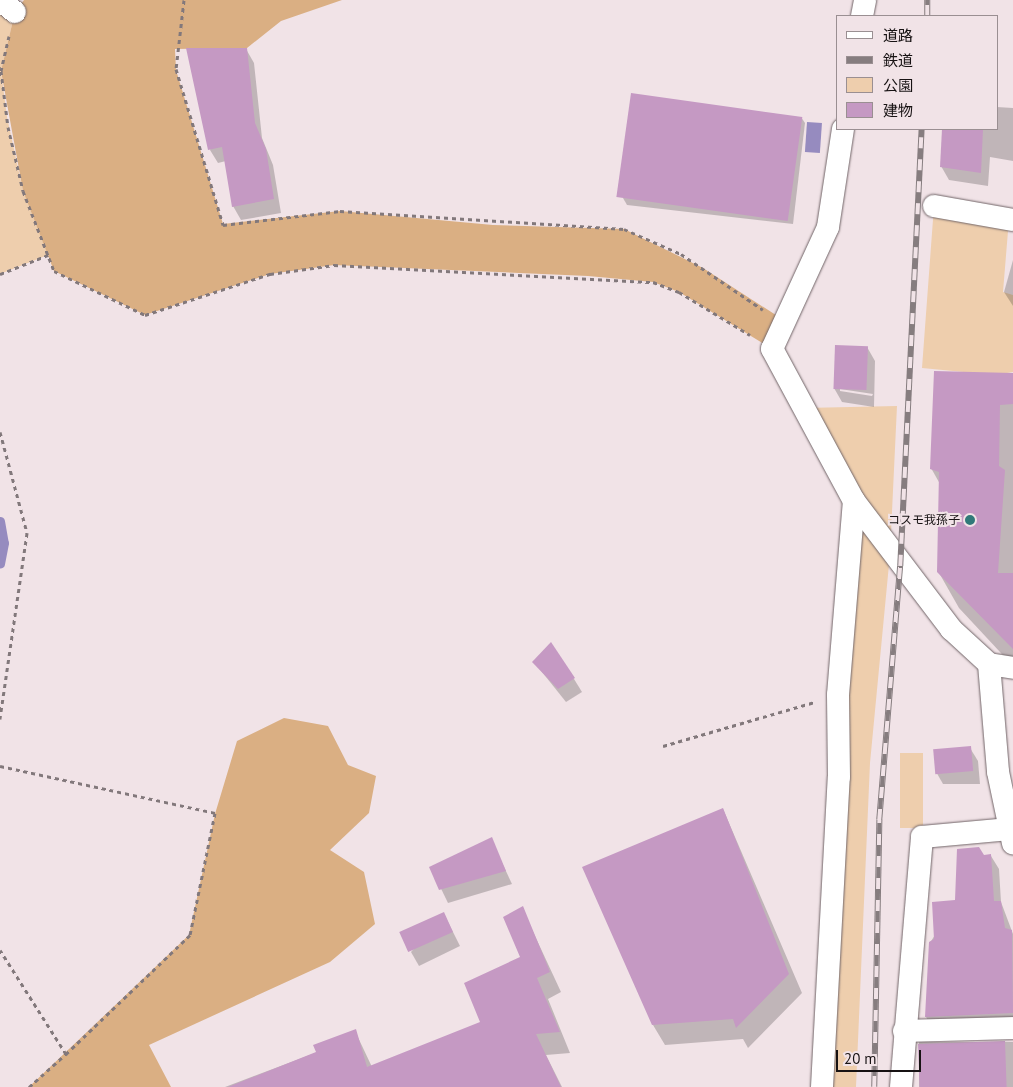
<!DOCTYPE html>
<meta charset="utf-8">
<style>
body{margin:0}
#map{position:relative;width:1013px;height:1087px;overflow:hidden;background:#f1e3e7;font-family:"PT Sans","Noto Sans JP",sans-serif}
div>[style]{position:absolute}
.green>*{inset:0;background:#eecead;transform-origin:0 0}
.forest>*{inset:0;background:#daaf83}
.water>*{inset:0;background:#968bbf;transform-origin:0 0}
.shadow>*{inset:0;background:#0003;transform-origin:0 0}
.stream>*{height:9px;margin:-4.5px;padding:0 4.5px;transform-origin:4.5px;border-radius:4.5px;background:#968bbf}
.building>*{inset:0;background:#c599c3;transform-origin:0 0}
.path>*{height:3px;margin-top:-1.5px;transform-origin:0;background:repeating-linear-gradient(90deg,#82787b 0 4px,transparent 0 8px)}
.roads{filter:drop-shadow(0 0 1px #716568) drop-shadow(0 0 1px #716568)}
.minor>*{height:22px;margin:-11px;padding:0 11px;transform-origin:11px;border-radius:11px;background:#fff}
.rail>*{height:5.5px;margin-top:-2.75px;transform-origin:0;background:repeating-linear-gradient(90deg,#f1e3e7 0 11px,#867d7f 0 22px);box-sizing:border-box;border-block:1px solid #867d7f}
.dots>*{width:14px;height:14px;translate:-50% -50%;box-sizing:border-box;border:2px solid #f1e3e7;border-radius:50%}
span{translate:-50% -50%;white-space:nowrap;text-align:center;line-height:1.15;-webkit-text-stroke:4px #f1e3e7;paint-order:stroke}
.poi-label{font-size:12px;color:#171213}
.right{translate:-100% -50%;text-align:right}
.legend{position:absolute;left:836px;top:15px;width:162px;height:115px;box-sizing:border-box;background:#f1e3e7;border:1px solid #9a8f92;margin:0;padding:6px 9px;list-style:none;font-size:15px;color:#171213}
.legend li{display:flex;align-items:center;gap:10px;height:25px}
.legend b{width:25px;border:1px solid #9a8f92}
.scale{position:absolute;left:836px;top:1050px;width:85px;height:22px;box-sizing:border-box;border:2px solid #171213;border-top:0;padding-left:6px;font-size:15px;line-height:18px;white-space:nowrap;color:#171213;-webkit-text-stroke:4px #f1e3e7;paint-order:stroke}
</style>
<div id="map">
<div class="green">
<div style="clip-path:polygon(0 2px,15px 12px,1px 71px,7px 117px,23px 191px,48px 255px,0 274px)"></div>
<div style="clip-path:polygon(934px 206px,1009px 219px,1003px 292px,1013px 295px,1013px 372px,995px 375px,922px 368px)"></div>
<div style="clip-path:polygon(897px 406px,890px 554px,870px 763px,856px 1087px,822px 1087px,854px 501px,804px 408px)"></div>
<div style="left:900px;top:753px;width:23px;height:75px"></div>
</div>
<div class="forest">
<div style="clip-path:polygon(24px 0,342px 0,281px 21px,247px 48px,175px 49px,176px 70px,223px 224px,340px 211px,493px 225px,624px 229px,703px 268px,782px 319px,772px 349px,679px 292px,653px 282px,588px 276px,334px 265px,270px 274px,145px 315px,54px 271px,23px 191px,1px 71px,15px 12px)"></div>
<div style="clip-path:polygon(284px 718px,328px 726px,348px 765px,376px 776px,369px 813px,330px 850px,364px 872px,375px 924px,330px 962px,149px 1045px,171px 1087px,29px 1087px,189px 935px,215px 814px,237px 741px)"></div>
</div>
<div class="water">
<div style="left:807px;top:122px;width:15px;height:30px;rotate:4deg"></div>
</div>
<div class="shadow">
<div style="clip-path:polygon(246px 49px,254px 63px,262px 138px,273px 165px,281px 213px,241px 220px,233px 206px,226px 161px,218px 163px,210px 150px)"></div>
<div style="clip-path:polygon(997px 107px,1013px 108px,1013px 161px,990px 157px,988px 186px,949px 180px,941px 166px,943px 129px,997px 129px)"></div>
<div style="clip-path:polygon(801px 117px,805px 123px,793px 224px,627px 205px,623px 198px)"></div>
<div style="clip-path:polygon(1013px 260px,1013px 306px,1004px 292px)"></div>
<div style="clip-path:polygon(evenodd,867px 347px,875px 361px,874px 407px,842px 402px,834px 388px,867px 347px,840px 389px,873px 394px,872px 396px,840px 391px,840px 389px)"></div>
<div style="clip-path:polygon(1013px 374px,1013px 666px,959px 608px,938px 571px,940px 484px,931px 468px)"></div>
<div style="clip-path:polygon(534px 662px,574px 679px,582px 692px,566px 702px)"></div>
<div style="clip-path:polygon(970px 748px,978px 761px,980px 784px,943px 784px,935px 770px)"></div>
<div style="clip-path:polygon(723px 809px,802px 993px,748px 1048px,743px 1039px,665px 1045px,653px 1025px)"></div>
<div style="clip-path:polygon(491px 839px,512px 884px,448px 903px,431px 868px)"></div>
<div style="clip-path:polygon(983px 856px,991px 856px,999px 869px,1001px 902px,1013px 934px,1013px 1029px,934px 1031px,926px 1017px,930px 943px)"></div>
<div style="clip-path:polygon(522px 908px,561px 992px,548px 999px,570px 1053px,546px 1055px,562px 1087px,225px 1087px,318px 1052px,355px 1031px,372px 1067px,482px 1023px,522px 958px)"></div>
<div style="clip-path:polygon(444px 914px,460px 946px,419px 966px,411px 952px)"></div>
<div style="left:1013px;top:1042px;width:45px;height:94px;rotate:90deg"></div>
</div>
<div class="stream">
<div style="left:0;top:521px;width:22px;rotate:80deg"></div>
<div style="left:4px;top:543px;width:21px;rotate:101deg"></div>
</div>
<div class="building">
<div style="clip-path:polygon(186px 48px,247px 48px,255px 123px,266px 149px,274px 199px,232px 207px,222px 147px,208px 150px)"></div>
<div style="left:631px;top:93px;width:173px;height:105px;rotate:8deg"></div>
<div style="clip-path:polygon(942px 129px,983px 129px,981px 173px,940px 167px)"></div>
<div style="left:835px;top:345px;width:33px;height:44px;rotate:2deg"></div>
<div style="clip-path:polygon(934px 371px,1013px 373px,1013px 404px,1000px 405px,999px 466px,1005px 470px,998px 573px,1013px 573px,1013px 649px,937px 572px,939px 472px,930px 469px)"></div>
<div style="clip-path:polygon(551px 642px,575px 678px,558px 689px,532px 662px)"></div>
<div style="left:971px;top:746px;width:25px;height:38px;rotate:85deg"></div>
<div style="clip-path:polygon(723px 808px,789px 974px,736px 1028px,733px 1019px,652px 1025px,582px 867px)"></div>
<div style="clip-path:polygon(492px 837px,506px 871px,439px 890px,429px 867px)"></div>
<div style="clip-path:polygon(979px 847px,984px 855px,991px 854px,994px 901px,1001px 901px,1005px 928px,1012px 930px,1013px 1013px,925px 1017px,929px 942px,934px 939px,932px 902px,955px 900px,957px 849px)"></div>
<div style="clip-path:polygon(523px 906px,550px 972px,537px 978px,560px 1032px,536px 1034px,561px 1087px,228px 1087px,316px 1052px,313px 1045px,356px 1029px,367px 1067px,480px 1022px,464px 983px,520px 957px,503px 917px)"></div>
<div style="left:444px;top:912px;width:22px;height:49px;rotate:66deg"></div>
<div style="left:1005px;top:1041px;width:46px;height:87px;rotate:88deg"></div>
</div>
<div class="path">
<div style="left:184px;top:0;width:69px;rotate:96.6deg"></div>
<div style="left:176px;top:69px;width:163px;rotate:73.2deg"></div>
<div style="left:223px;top:225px;width:118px;rotate:-6.8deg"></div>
<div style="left:340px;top:211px;width:285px;rotate:3.6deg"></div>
<div style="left:624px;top:229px;width:62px;rotate:23.7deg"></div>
<div style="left:681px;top:254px;width:99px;rotate:34.3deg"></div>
<div style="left:9px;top:36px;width:36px;rotate:103deg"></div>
<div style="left:1px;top:71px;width:56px;rotate:82.9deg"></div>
<div style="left:8px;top:127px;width:66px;rotate:76.8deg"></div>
<div style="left:23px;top:191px;width:86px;rotate:68.8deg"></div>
<div style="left:54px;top:271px;width:101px;rotate:25.8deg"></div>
<div style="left:145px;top:315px;width:132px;rotate:-18.2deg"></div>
<div style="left:270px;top:274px;width:65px;rotate:-8deg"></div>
<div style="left:334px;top:265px;width:319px;rotate:3.1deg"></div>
<div style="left:653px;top:282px;width:28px;rotate:21deg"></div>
<div style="left:679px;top:292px;width:83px;rotate:31.2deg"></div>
<div style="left:0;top:274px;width:52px;rotate:-21.6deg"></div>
<div style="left:0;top:432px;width:105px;rotate:75deg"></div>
<div style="left:27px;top:533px;width:188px;rotate:98.3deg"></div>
<div style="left:663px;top:746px;width:157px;rotate:-16.2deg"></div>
<div style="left:0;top:766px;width:220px;rotate:12.3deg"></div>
<div style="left:215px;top:813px;width:125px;rotate:101.6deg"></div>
<div style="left:190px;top:935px;width:172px;rotate:136.2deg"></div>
<div style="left:66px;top:1054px;width:123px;rotate:-122.4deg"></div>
<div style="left:29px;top:1087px;width:50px;rotate:-41.7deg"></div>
</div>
<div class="roads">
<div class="minor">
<div style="left:0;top:0;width:19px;rotate:39deg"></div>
<div style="left:862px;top:16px;width:16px;rotate:-79deg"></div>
<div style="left:934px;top:206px;width:80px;rotate:10deg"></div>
<div style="left:854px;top:501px;width:161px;rotate:52.8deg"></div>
<div style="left:951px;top:629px;width:52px;rotate:42.6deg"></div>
<div style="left:989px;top:664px;width:24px;rotate:9deg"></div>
<div style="left:989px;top:664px;width:108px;rotate:85.2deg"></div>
<div style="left:998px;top:772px;width:73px;rotate:78.1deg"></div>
<div style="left:904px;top:1031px;width:109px;rotate:-1.6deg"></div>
<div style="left:822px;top:1087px;width:310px;rotate:-86.9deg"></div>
<div style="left:839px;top:777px;width:82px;rotate:-90.7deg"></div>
<div style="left:838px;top:695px;width:195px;rotate:-85.3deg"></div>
<div style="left:854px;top:501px;width:173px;rotate:-118.3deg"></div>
<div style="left:772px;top:349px;width:134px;rotate:-65.3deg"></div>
<div style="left:828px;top:227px;width:99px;rotate:-81.3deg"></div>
<div style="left:901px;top:1087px;width:251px;rotate:-85.2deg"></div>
<div style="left:922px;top:837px;width:88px;rotate:-5.2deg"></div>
</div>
</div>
<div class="rail">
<div style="left:927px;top:16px;width:16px;rotate:-90deg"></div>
<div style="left:874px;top:1087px;width:267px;rotate:-88.9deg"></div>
<div style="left:879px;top:820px;width:255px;rotate:-85.3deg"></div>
<div style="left:900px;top:566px;width:438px;rotate:-87.2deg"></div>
</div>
<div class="dots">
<div style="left:970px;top:520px;background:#307979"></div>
</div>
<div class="poi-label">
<span class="right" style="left:960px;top:520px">コスモ我孫子</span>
</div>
<ul class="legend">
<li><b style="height:6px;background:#fff"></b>道路</li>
<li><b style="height:6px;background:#867d7f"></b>鉄道</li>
<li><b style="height:14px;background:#eecead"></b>公園</li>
<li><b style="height:14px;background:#c599c3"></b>建物</li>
</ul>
<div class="scale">20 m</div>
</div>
